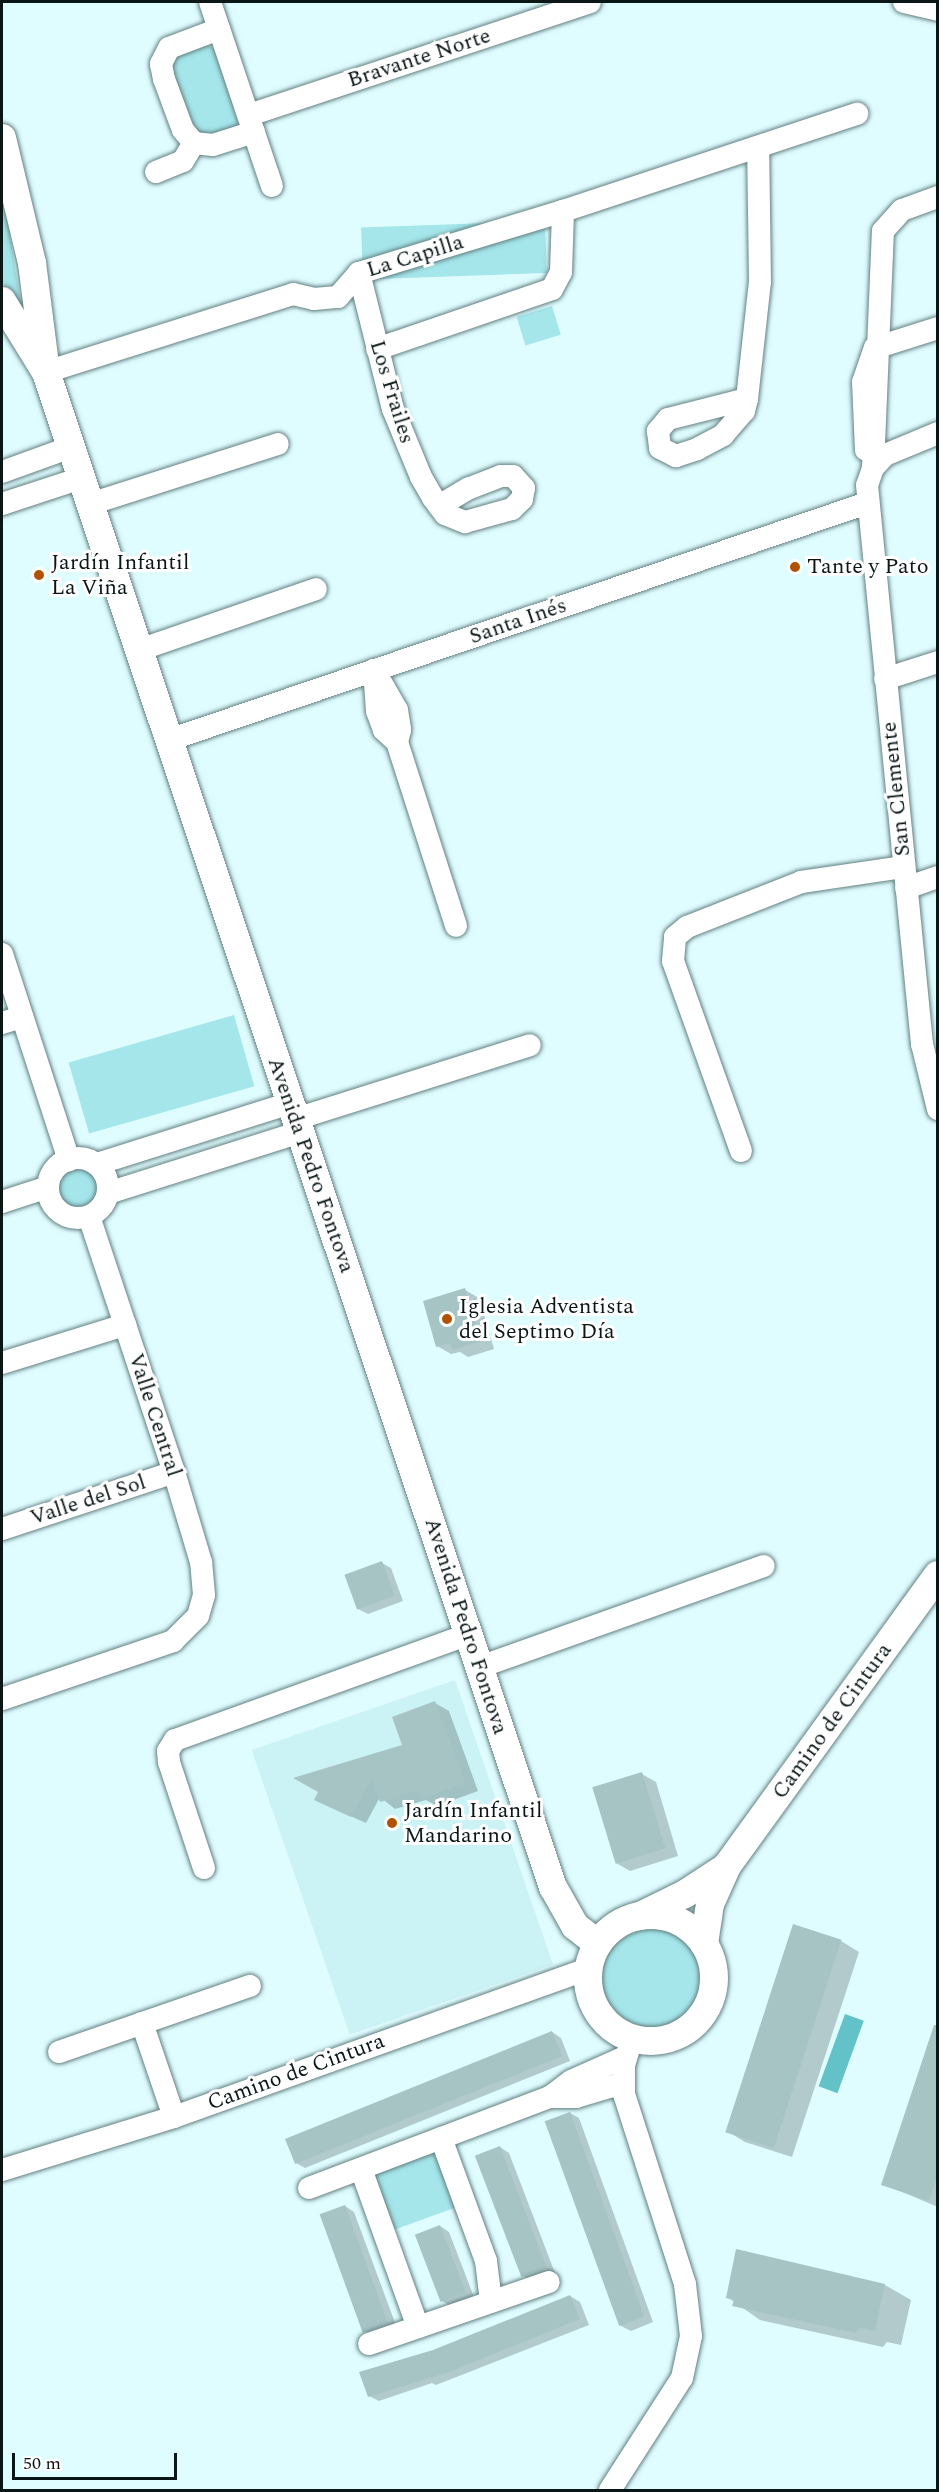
<!DOCTYPE html>
<meta charset="utf-8">
<style>
body{margin:0}
#map{position:relative;width:939px;height:2492px;overflow:hidden;background:#dffdff;font-family:Spectral,serif}
div>[style]{position:absolute}
.built>*{inset:0;background:#cbf2f4;transform-origin:0 0}
.green>*{inset:0;background:#a4e6ea;transform-origin:0 0}
.round{border-radius:50%}
.water>*{inset:0;background:#62c2c7;transform-origin:0 0}
.shadow>*{inset:0;background:#0003}
.building>*{inset:0;background:#a7c4c5;transform-origin:0 0}
.roads{filter:drop-shadow(0 0 2px #637f80) drop-shadow(0 0 2px #637f80)}
.minor>*{height:22px;margin:-11px;padding:0 11px;transform-origin:11px;border-radius:11px;background:#fff}
.minor>.ring{margin:-11px;padding:0;box-sizing:content-box;background:none;border:22px solid #fff;border-radius:50%}
.tertiary>*{height:28px;margin:-14px;padding:0 14px;transform-origin:14px;border-radius:14px;background:#fff}
.tertiary>.ring{margin:-14px;padding:0;box-sizing:content-box;background:none;border:28px solid #fff;border-radius:50%}
.dots>*{width:16px;height:16px;translate:-50% -50%;box-sizing:border-box;border:3px solid #fff;border-radius:50%}
span{translate:-50% -50%;white-space:nowrap;text-align:center;line-height:1.15;-webkit-text-stroke:6px #fff;paint-order:stroke}
.street-label{font-size:22px;color:#0b1617}
.poi-label{font-size:22px;color:#0b1617}
.left{translate:0 -50%;text-align:left}
.frame{position:absolute;inset:0;border:3px solid #0b1617;pointer-events:none}
.scale{position:absolute;left:12px;top:2453px;width:165px;height:27px;box-sizing:border-box;border:3px solid #0b1617;border-top:0;padding-left:8px;font-size:18px;line-height:21px;white-space:nowrap;color:#0b1617;-webkit-text-stroke:4px #fff;paint-order:stroke}
</style>
<div id="map">
<div class="built">
<div style="left:455px;top:1680px;width:301px;height:215px;rotate:71deg"></div>
</div>
<div class="green">
<div style="clip-path:polygon(205px 44px,215px 49px,238px 122px,236px 127px,199px 137px,194px 134px,168px 65px,175px 52px)"></div>
<div style="clip-path:polygon(2px 199px,8px 224px,25px 330px,2px 280px)"></div>
<div style="left:545px;top:221px;width:52px;height:184px;rotate:88deg"></div>
<div style="left:552px;top:306px;width:30px;height:37px;rotate:73deg"></div>
<div style="left:234px;top:1015px;width:74px;height:172px;rotate:74deg"></div>
<div class="round" style="left:56px;top:1167px;width:42px;height:42px"></div>
<div class="round" style="left:599px;top:1925px;width:106px;height:106px"></div>
<div style="left:435px;top:2149px;width:62px;height:66px;rotate:70deg"></div>
</div>
<div class="water">
<div style="left:845px;top:2014px;width:20px;height:77px;rotate:20deg"></div>
</div>
<div class="shadow">
<div style="clip-path:polygon(465px 1290px,479px 1298px,494px 1349px,468px 1357px,460px 1352px,451px 1354px,437px 1346px)"></div>
<div style="clip-path:polygon(382px 1563px,391px 1568px,403px 1601px,368px 1614px,358px 1609px)"></div>
<div style="clip-path:polygon(435px 1703px,449px 1711px,478px 1791px,437px 1806px,426px 1800px,395px 1809px,380px 1797px,366px 1823px,330px 1807px,404px 1746px)"></div>
<div style="clip-path:polygon(642px 1774px,656px 1782px,678px 1856px,630px 1871px,616px 1863px)"></div>
<div style="clip-path:polygon(794px 1926px,841px 1941px,859px 1952px,792px 2157px,745px 2142px,727px 2131px)"></div>
<div style="clip-path:polygon(938px 2020px,938px 2207px,883px 2184px)"></div>
<div style="clip-path:polygon(552px 2032px,561px 2038px,570px 2061px,305px 2168px,296px 2163px)"></div>
<div style="clip-path:polygon(570px 2113px,579px 2118px,653px 2322px,631px 2331px,621px 2326px)"></div>
<div style="clip-path:polygon(500px 2147px,509px 2153px,555px 2273px,532px 2281px,523px 2276px)"></div>
<div style="clip-path:polygon(345px 2206px,354px 2212px,397px 2328px,374px 2336px,365px 2331px)"></div>
<div style="clip-path:polygon(440px 2226px,449px 2232px,474px 2297px,451px 2306px,442px 2301px)"></div>
<div style="clip-path:polygon(738px 2251px,885px 2285px,911px 2300px,901px 2345px,887px 2342px,883px 2347px,760px 2320px,727px 2297px)"></div>
<div style="clip-path:polygon(570px 2296px,580px 2302px,589px 2325px,436px 2385px,432px 2383px,379px 2401px,369px 2396px)"></div>
</div>
<div class="building">
<div style="clip-path:polygon(465px 1288px,481px 1341px,453px 1350px,450px 1343px,436px 1347px,423px 1301px)"></div>
<div style="left:382px;top:1561px;width:37px;height:40px;rotate:70deg"></div>
<div style="clip-path:polygon(435px 1701px,465px 1783px,421px 1799px,418px 1790px,380px 1802px,372px 1778px,351px 1817px,314px 1800px,318px 1792px,293px 1778px,402px 1745px,392px 1717px)"></div>
<div style="left:642px;top:1772px;width:80px;height:52px;rotate:73deg"></div>
<div style="left:793px;top:1924px;width:51px;height:219px;rotate:18deg"></div>
<div style="clip-path:polygon(934px 2025px,938px 2025px,938px 2174px,929px 2201px,881px 2185px)"></div>
<div style="left:552px;top:2031px;width:27px;height:288px;rotate:68deg"></div>
<div style="left:570px;top:2112px;width:218px;height:27px;rotate:70deg"></div>
<div style="left:500px;top:2146px;width:130px;height:27px;rotate:69deg"></div>
<div style="left:345px;top:2205px;width:126px;height:27px;rotate:70deg"></div>
<div style="left:440px;top:2225px;width:72px;height:27px;rotate:69deg"></div>
<div style="clip-path:polygon(736px 2249px,885px 2284px,875px 2331px,860px 2328px,856px 2333px,732px 2306px,734px 2300px,726px 2298px)"></div>
<div style="clip-path:polygon(570px 2295px,580px 2319px,449px 2372px,368px 2397px,359px 2372px,433px 2350px)"></div>
</div>
<div class="roads">
<div class="minor">
<div style="left:210px;top:2px;width:194px;rotate:71.4deg"></div>
<div style="left:904px;top:2px;width:35px;rotate:13deg"></div>
<div style="left:219px;top:29px;width:53px;rotate:159.2deg"></div>
<div style="left:169px;top:48px;width:18px;rotate:117deg"></div>
<div style="left:161px;top:64px;width:15px;rotate:79deg"></div>
<div style="left:164px;top:79px;width:54px;rotate:69.6deg"></div>
<div style="left:183px;top:130px;width:17px;rotate:50deg"></div>
<div style="left:194px;top:143px;width:19px;rotate:6deg"></div>
<div style="left:213px;top:145px;width:43px;rotate:-17.6deg"></div>
<div style="left:249px;top:115px;width:359px;rotate:-18.3deg"></div>
<div style="left:156px;top:172px;width:29px;rotate:-22deg"></div>
<div style="left:183px;top:161px;width:21px;rotate:-59deg"></div>
<div style="left:359px;top:273px;width:140px;rotate:76deg"></div>
<div style="left:393px;top:409px;width:74px;rotate:67.6deg"></div>
<div style="left:421px;top:477px;width:24px;rotate:60deg"></div>
<div style="left:433px;top:498px;width:20px;rotate:53deg"></div>
<div style="left:445px;top:514px;width:22px;rotate:22deg"></div>
<div style="left:465px;top:522px;width:49px;rotate:-15.5deg"></div>
<div style="left:512px;top:509px;width:14px;rotate:-45deg"></div>
<div style="left:522px;top:499px;width:11px;rotate:-80deg"></div>
<div style="left:524px;top:488px;width:16px;rotate:-133deg"></div>
<div style="left:513px;top:476px;width:12px;rotate:180deg"></div>
<div style="left:501px;top:476px;width:34px;rotate:159deg"></div>
<div style="left:469px;top:488px;width:35px;rotate:149deg"></div>
<div style="left:377px;top:349px;width:185px;rotate:-18.9deg"></div>
<div style="left:552px;top:289px;width:19px;rotate:-62deg"></div>
<div style="left:561px;top:272px;width:61px;rotate:-88.1deg"></div>
<div style="left:46px;top:372px;width:259px;rotate:-17.5deg"></div>
<div style="left:293px;top:294px;width:22px;rotate:13deg"></div>
<div style="left:314px;top:299px;width:24px;rotate:-5deg"></div>
<div style="left:338px;top:297px;width:32px;rotate:-49deg"></div>
<div style="left:359px;top:273px;width:213px;rotate:-16.9deg"></div>
<div style="left:563px;top:211px;width:310px;rotate:-18.3deg"></div>
<div style="left:747px;top:399px;width:81px;rotate:165.8deg"></div>
<div style="left:668px;top:419px;width:16px;rotate:130deg"></div>
<div style="left:658px;top:431px;width:17px;rotate:83deg"></div>
<div style="left:660px;top:448px;width:18px;rotate:27deg"></div>
<div style="left:676px;top:456px;width:22px;rotate:-18deg"></div>
<div style="left:697px;top:449px;width:30px;rotate:-28deg"></div>
<div style="left:723px;top:435px;width:32px;rotate:-49deg"></div>
<div style="left:744px;top:411px;width:12px;rotate:-76deg"></div>
<div style="left:747px;top:399px;width:118px;rotate:-83.7deg"></div>
<div style="left:760px;top:282px;width:135px;rotate:-90.8deg"></div>
<div style="left:938px;top:433px;width:57px;rotate:157.5deg"></div>
<div style="left:885px;top:455px;width:18px;rotate:133deg"></div>
<div style="left:873px;top:468px;width:18px;rotate:109deg"></div>
<div style="left:867px;top:485px;width:562px;rotate:84.38deg"></div>
<div style="left:922px;top:1044px;width:67px;rotate:76.2deg"></div>
<div style="left:866px;top:450px;width:68px;rotate:-92.5deg"></div>
<div style="left:863px;top:382px;width:36px;rotate:-71deg"></div>
<div style="left:875px;top:348px;width:66px;rotate:-17.6deg"></div>
<div style="left:873px;top:468px;width:237px;rotate:-87.6deg"></div>
<div style="left:883px;top:231px;width:28px;rotate:-48deg"></div>
<div style="left:902px;top:210px;width:38px;rotate:-20deg"></div>
<div style="left:2px;top:472px;width:73px;rotate:-19.9deg"></div>
<div style="left:2px;top:504px;width:83px;rotate:-18.2deg"></div>
<div style="left:90px;top:504px;width:197px;rotate:-17.7deg"></div>
<div style="left:139px;top:650px;width:187px;rotate:-19deg"></div>
<div style="left:374px;top:670px;width:46px;rotate:60.1deg"></div>
<div style="left:397px;top:710px;width:20px;rotate:81deg"></div>
<div style="left:400px;top:730px;width:12px;rotate:104deg"></div>
<div style="left:397px;top:742px;width:193px;rotate:72.2deg"></div>
<div style="left:374px;top:670px;width:41px;rotate:85.8deg"></div>
<div style="left:377px;top:711px;width:20px;rotate:70deg"></div>
<div style="left:384px;top:730px;width:18px;rotate:43deg"></div>
<div style="left:885px;top:679px;width:56px;rotate:-17.8deg"></div>
<div style="left:169px;top:740px;width:737px;rotate:-18.75deg"></div>
<div style="left:906px;top:888px;width:34px;rotate:-19deg"></div>
<div style="left:2px;top:954px;width:217px;rotate:72deg"></div>
<div style="left:2px;top:1023px;width:21px;rotate:-17deg"></div>
<div style="left:296px;top:1119px;width:245px;rotate:-17.5deg"></div>
<div style="left:741px;top:1151px;width:202px;rotate:-109.7deg"></div>
<div style="left:673px;top:961px;width:24px;rotate:-85deg"></div>
<div style="left:675px;top:937px;width:16px;rotate:-40deg"></div>
<div style="left:687px;top:927px;width:123px;rotate:-21.5deg"></div>
<div style="left:801px;top:882px;width:104px;rotate:-8.3deg"></div>
<div class="ring" style="left:48px;top:1158px;width:38px;height:38px"></div>
<div style="left:97px;top:1164px;width:202px;rotate:-17.5deg"></div>
<div style="left:108px;top:1193px;width:201px;rotate:-17.6deg"></div>
<div style="left:2px;top:1202px;width:48px;rotate:-18.1deg"></div>
<div style="left:2px;top:1363px;width:129px;rotate:-17.2deg"></div>
<div style="left:2px;top:1529px;width:181px;rotate:-18.3deg"></div>
<div style="left:480px;top:1667px;width:301px;rotate:-19.6deg"></div>
<div style="left:2px;top:1699px;width:181px;rotate:-18.7deg"></div>
<div style="left:173px;top:1641px;width:35px;rotate:-45deg"></div>
<div style="left:198px;top:1616px;width:22px;rotate:-74deg"></div>
<div style="left:204px;top:1595px;width:33px;rotate:-95deg"></div>
<div style="left:201px;top:1562px;width:94px;rotate:-106.7deg"></div>
<div style="left:174px;top:1472px;width:269px;rotate:-108.4deg"></div>
<div style="left:204px;top:1868px;width:112px;rotate:-108.3deg"></div>
<div style="left:169px;top:1762px;width:11px;rotate:-95deg"></div>
<div style="left:168px;top:1751px;width:13px;rotate:-58deg"></div>
<div style="left:175px;top:1740px;width:313px;rotate:-19.8deg"></div>
<div style="left:142px;top:2023px;width:99px;rotate:71.2deg"></div>
<div style="left:59px;top:2052px;width:202px;rotate:-19.1deg"></div>
<div style="left:550px;top:2097px;width:26px"></div>
<div style="left:576px;top:2097px;width:49px;rotate:-16.6deg"></div>
<div style="left:441px;top:2138px;width:131px;rotate:69.9deg"></div>
<div style="left:486px;top:2261px;width:41px;rotate:83deg"></div>
<div style="left:361px;top:2169px;width:168px;rotate:70.2deg"></div>
<div style="left:2px;top:2170px;width:180px;rotate:-17.1deg"></div>
<div style="left:174px;top:2117px;width:441px;rotate:-19.7deg"></div>
<div style="left:309px;top:2188px;width:258px;rotate:-20.7deg"></div>
<div style="left:550px;top:2097px;width:26px;rotate:-37deg"></div>
<div style="left:571px;top:2081px;width:59px;rotate:-24deg"></div>
<div style="left:369px;top:2344px;width:190px;rotate:-19deg"></div>
<div style="left:610px;top:2490px;width:133px;rotate:-57.3deg"></div>
<div style="left:682px;top:2378px;width:43px;rotate:-77.9deg"></div>
<div style="left:691px;top:2336px;width:52px;rotate:-96.6deg"></div>
<div style="left:685px;top:2284px;width:200px;rotate:-107.8deg"></div>
<div style="left:624px;top:2094px;width:29px;rotate:-90deg"></div>
<div style="left:624px;top:2065px;width:28px;rotate:-73deg"></div>
</div>
<div class="tertiary">
<div style="left:2px;top:138px;width:129px;rotate:76.5deg"></div>
<div style="left:32px;top:263px;width:110px;rotate:82.7deg"></div>
<div style="left:46px;top:372px;width:1598px;rotate:71.5deg"></div>
<div style="left:553px;top:1887px;width:45px;rotate:60.6deg"></div>
<div style="left:575px;top:1926px;width:29px;rotate:38deg"></div>
<div style="left:2px;top:301px;width:82px;rotate:58.4deg"></div>
<div class="ring" style="left:588px;top:1915px;width:98px;height:98px"></div>
<div style="left:640px;top:1916px;width:50px;rotate:-26.1deg"></div>
<div style="left:685px;top:1894px;width:48px;rotate:-33deg"></div>
<div style="left:704px;top:1944px;width:40px;rotate:-81.5deg"></div>
<div style="left:710px;top:1904px;width:42px;rotate:-65.9deg"></div>
<div style="left:727px;top:1866px;width:359px;rotate:-54.1deg"></div>
</div>
</div>
<div class="dots">
<div style="left:795px;top:567px;background:#b05201"></div>
<div style="left:39px;top:575px;background:#b05201"></div>
<div style="left:447px;top:1319px;background:#b05201"></div>
<div style="left:392px;top:1823px;background:#b05201"></div>
</div>
<div class="street-label">
<span style="left:419px;top:58px;rotate:-18deg">Bravante Norte</span>
<span style="left:415px;top:256px;rotate:-17deg">La Capilla</span>
<span style="left:392px;top:392px;rotate:73deg">Los Frailes</span>
<span style="left:518px;top:621px;rotate:-19deg">Santa Inés</span>
<span style="left:896px;top:789px;rotate:-96deg">San Clemente</span>
<span style="left:311px;top:1165px;rotate:71deg">Avenida Pedro Fontova</span>
<span style="left:155px;top:1415px;rotate:72deg">Valle Central</span>
<span style="left:88px;top:1500px;rotate:-18deg">Valle del Sol</span>
<span style="left:466px;top:1626px;rotate:72deg">Avenida Pedro Fontova</span>
<span style="left:832px;top:1721px;rotate:-54deg">Camino de Cintura</span>
<span style="left:296px;top:2072px;rotate:-20deg">Camino de Cintura</span>
</div>
<div class="poi-label">
<span class="left" style="left:51px;top:575px">Jardín Infantil<br>La Viña</span>
<span class="left" style="left:807px;top:567px">Tante y Pato</span>
<span class="left" style="left:459px;top:1319px">Iglesia Adventista<br>del Septimo Día</span>
<span class="left" style="left:404px;top:1823px">Jardín Infantil<br>Mandarino</span>
</div>
<div class="frame"></div>
<div class="scale">50 m</div>
</div>
